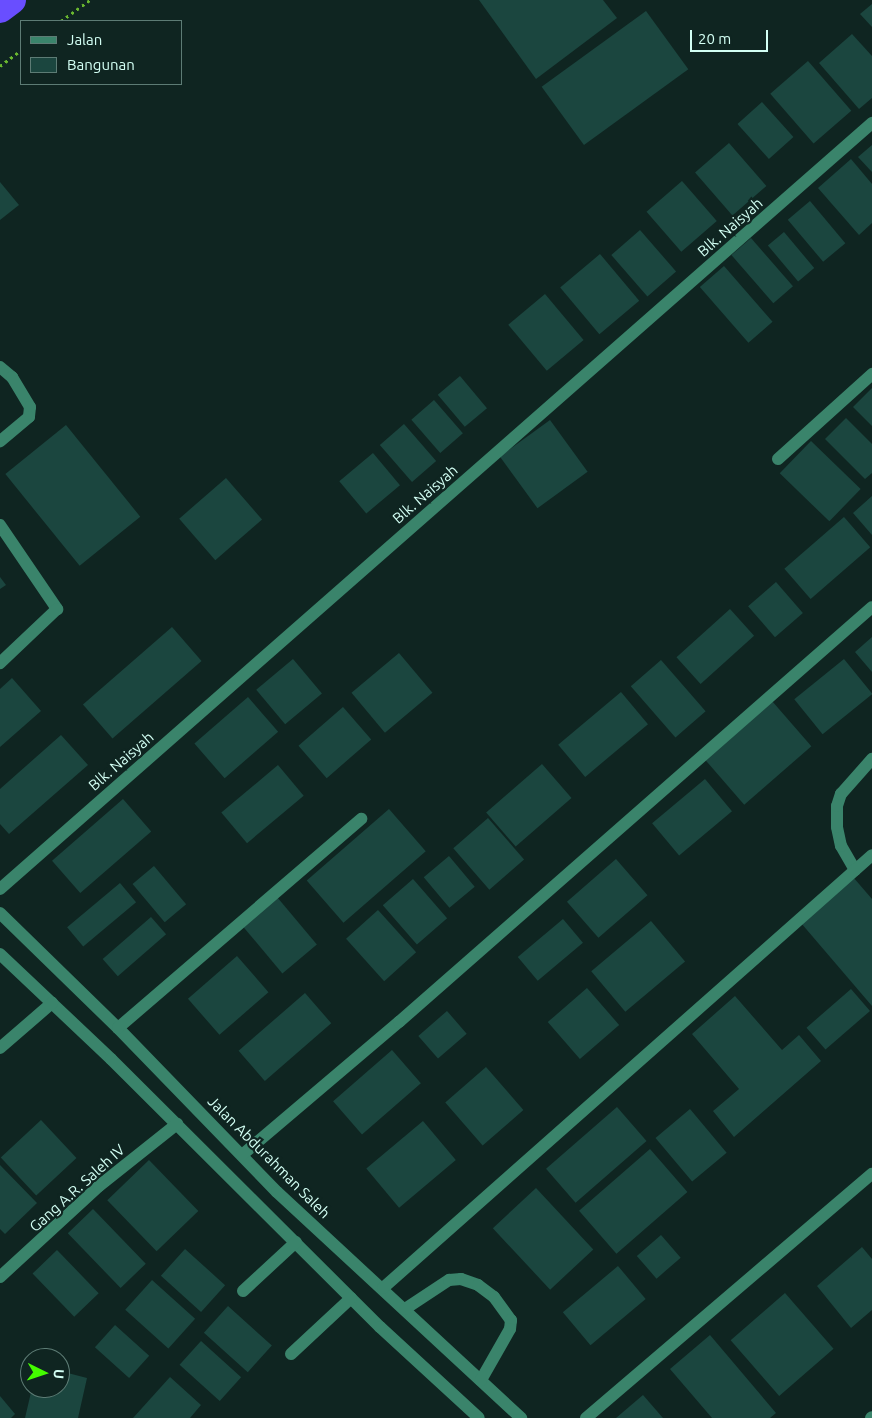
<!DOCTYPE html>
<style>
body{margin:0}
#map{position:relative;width:872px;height:1418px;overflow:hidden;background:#0f2521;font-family:Ubuntu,sans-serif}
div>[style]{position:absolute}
.building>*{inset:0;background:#1b463f;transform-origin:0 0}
.path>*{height:3px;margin-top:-1.5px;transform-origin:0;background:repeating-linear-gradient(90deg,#69b72f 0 2.5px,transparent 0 6.5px)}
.minor>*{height:12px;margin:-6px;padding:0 6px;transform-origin:6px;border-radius:6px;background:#3a846b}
.highway>*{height:28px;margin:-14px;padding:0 14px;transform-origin:14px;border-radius:14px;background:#694eff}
span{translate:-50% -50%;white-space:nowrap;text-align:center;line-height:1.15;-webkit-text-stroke:4.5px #0f2521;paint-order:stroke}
.street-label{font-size:15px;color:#d3fff4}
.legend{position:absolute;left:20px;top:20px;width:162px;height:65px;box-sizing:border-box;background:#0f2521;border:1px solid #5d7c75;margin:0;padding:6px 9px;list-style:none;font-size:15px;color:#d3fff4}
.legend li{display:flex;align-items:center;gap:10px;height:25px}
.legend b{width:25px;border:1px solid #5d7c75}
.north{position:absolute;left:20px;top:1348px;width:50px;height:50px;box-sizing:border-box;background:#0f2521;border:1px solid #5d7c75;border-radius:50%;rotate:94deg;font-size:14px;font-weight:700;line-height:20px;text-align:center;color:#d3fff4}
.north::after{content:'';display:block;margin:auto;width:18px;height:22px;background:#44fd00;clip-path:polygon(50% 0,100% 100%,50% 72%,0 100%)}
.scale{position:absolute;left:690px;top:30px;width:78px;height:22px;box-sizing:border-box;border:2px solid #d3fff4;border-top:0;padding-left:6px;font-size:15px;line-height:18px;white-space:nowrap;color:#d3fff4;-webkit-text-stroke:4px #0f2521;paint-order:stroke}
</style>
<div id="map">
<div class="building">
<div style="clip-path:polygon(479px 0,603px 0,617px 18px,536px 79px)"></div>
<div style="clip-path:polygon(872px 4px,872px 27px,860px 14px)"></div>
<div style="left:646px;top:11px;width:72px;height:129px;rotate:54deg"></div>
<div style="clip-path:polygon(852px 34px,872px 56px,872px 98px,859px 109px,819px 63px)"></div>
<div style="left:808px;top:61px;width:66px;height:50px;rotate:49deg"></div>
<div style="left:762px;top:102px;width:47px;height:33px;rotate:48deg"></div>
<div style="left:729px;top:143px;width:57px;height:45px;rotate:49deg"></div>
<div style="clip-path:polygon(872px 145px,872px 172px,858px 157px)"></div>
<div style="clip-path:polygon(851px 159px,872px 184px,872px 223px,859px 235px,818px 188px)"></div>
<div style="left:682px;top:181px;width:53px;height:47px;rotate:49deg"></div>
<div style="clip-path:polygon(0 182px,19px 205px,0 220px)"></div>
<div style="left:810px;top:201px;width:55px;height:29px;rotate:50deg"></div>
<div style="left:640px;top:230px;width:55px;height:38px;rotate:49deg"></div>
<div style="left:784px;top:232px;width:47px;height:21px;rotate:50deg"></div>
<div style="left:751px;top:238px;width:64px;height:26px;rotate:49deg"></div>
<div style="left:600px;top:254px;width:61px;height:52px;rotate:50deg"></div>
<div style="left:724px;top:266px;width:74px;height:32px;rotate:49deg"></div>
<div style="left:545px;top:294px;width:60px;height:48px;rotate:50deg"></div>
<div style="left:460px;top:376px;width:42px;height:29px;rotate:50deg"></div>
<div style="clip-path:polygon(872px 388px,872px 426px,853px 407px)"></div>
<div style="left:434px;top:400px;width:44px;height:30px;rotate:49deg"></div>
<div style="clip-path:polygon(846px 418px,872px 444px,872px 473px,865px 479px,825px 439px)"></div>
<div style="left:550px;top:420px;width:64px;height:62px;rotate:54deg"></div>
<div style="left:404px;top:424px;width:49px;height:32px;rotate:49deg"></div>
<div style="left:66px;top:425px;width:118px;height:78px;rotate:51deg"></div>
<div style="left:811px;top:441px;width:69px;height:45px;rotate:44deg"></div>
<div style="left:373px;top:453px;width:42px;height:44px;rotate:50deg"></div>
<div style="left:226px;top:478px;width:55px;height:62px;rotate:49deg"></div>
<div style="clip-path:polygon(872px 496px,872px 535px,853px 513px)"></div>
<div style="left:844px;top:517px;width:40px;height:79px;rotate:49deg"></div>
<div style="clip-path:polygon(0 577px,6px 585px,0 589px)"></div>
<div style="left:776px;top:582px;width:41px;height:37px;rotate:49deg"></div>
<div style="left:730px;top:609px;width:36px;height:72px;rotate:48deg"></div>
<div style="left:172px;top:627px;width:45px;height:118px;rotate:49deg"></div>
<div style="clip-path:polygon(872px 637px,872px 672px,855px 652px)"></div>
<div style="left:399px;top:653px;width:52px;height:62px;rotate:50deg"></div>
<div style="left:293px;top:659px;width:45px;height:48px;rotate:50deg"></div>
<div style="left:844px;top:659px;width:45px;height:64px;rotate:51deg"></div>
<div style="left:661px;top:660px;width:68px;height:40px;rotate:49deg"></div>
<div style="clip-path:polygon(12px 678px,41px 711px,0 747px,0 689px)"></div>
<div style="left:621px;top:692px;width:42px;height:82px;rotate:50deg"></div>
<div style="left:248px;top:697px;width:46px;height:71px;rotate:49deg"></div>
<div style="left:772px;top:701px;width:60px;height:89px;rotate:49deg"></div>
<div style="left:343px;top:707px;width:43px;height:59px;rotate:49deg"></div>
<div style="clip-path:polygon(61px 735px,88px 765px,9px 834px,0 824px,0 789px)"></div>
<div style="left:542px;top:764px;width:45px;height:74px;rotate:49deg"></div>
<div style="left:278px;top:765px;width:40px;height:74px;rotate:50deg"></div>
<div style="left:705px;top:779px;width:42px;height:69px;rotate:50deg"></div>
<div style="left:123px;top:799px;width:43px;height:94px;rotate:49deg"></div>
<div style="left:389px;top:809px;width:56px;height:109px;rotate:49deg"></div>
<div style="left:488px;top:818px;width:55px;height:46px;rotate:49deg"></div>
<div style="left:449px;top:856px;width:40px;height:33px;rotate:50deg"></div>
<div style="left:616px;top:859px;width:48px;height:65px;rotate:49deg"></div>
<div style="left:154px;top:866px;width:50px;height:28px;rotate:50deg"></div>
<div style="clip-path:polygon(853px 877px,872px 899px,872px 1006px,801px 923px)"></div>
<div style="left:413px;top:879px;width:52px;height:40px;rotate:49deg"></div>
<div style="left:120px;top:883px;width:25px;height:69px;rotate:50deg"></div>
<div style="left:277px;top:897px;width:62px;height:45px;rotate:50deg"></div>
<div style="left:378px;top:910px;width:57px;height:43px;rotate:48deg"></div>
<div style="left:151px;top:917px;width:23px;height:64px;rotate:49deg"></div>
<div style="left:563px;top:919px;width:31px;height:59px;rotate:50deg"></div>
<div style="left:651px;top:921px;width:53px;height:78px;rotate:50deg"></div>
<div style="left:237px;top:956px;width:48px;height:65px;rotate:49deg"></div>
<div style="left:587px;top:988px;width:49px;height:52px;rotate:49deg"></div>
<div style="left:851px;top:989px;width:29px;height:59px;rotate:49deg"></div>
<div style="left:305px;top:993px;width:40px;height:88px;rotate:49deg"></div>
<div style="clip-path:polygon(735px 996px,782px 1050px,799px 1035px,821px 1061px,734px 1137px,713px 1111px,739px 1089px,692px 1034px)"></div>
<div style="left:447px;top:1011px;width:30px;height:38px;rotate:49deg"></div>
<div style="left:392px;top:1050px;width:44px;height:78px;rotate:49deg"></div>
<div style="left:486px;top:1067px;width:57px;height:54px;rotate:49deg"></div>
<div style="left:617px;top:1107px;width:45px;height:94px;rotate:49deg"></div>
<div style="left:690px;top:1109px;width:57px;height:45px;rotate:50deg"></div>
<div style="left:41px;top:1120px;width:52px;height:55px;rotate:47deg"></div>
<div style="left:423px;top:1121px;width:51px;height:74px;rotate:50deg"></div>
<div style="left:650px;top:1149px;width:57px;height:94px;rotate:49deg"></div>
<div style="left:149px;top:1160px;width:71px;height:58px;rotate:46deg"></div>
<div style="clip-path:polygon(0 1165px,37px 1203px,5px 1234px,0 1229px)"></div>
<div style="left:536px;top:1188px;width:84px;height:59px;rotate:47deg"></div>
<div style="left:93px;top:1209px;width:76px;height:35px;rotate:46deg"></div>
<div style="left:661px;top:1235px;width:30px;height:32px;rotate:49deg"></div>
<div style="clip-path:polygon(862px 1247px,872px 1259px,872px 1310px,851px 1328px,817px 1286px)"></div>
<div style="left:185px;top:1249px;width:54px;height:36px;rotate:42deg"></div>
<div style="left:57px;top:1250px;width:60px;height:34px;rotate:46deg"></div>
<div style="left:618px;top:1266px;width:43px;height:72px;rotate:50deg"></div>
<div style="left:152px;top:1280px;width:58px;height:40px;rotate:42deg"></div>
<div style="left:785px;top:1293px;width:74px;height:72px;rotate:49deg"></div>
<div style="left:228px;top:1306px;width:59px;height:36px;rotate:42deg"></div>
<div style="left:115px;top:1325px;width:46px;height:30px;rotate:42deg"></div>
<div style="clip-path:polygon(710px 1335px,776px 1413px,770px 1418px,712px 1418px,670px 1369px)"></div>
<div style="left:201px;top:1341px;width:54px;height:32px;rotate:42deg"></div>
<div style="clip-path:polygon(60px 1371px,87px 1378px,78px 1418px,25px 1418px,32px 1388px,60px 1388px)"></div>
<div style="clip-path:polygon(170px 1377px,201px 1405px,190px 1418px,133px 1418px)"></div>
<div style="clip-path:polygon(643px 1395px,663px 1418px,616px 1418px)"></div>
<div style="clip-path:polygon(0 1396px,15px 1414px,11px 1418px,0 1418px)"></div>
</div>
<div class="path">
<div style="left:61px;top:21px;width:36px;rotate:-36deg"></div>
<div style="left:0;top:66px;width:26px;rotate:-37deg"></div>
</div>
<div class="minor">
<div style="left:0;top:367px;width:16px;rotate:40deg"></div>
<div style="left:12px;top:377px;width:35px;rotate:59deg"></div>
<div style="left:30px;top:407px;width:10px;rotate:96deg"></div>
<div style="left:29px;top:417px;width:38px;rotate:140deg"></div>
<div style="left:778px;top:459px;width:127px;rotate:-42.1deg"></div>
<div style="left:0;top:525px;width:102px;rotate:55.8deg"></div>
<div style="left:57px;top:609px;width:79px;rotate:136.5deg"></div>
<div style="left:855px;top:870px;width:28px;rotate:-120deg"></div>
<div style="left:841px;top:846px;width:19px;rotate:-102deg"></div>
<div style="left:837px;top:827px;width:21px;rotate:-90deg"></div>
<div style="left:837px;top:806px;width:13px;rotate:-72deg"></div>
<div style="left:841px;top:794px;width:47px;rotate:-48.5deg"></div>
<div style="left:0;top:889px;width:1161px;rotate:-41.3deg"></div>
<div style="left:0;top:913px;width:165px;rotate:44.3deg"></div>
<div style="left:118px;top:1028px;width:228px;rotate:45.9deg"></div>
<div style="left:277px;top:1192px;width:333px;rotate:42.8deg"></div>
<div style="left:0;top:954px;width:153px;rotate:43.4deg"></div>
<div style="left:111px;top:1059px;width:380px;rotate:44.9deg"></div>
<div style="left:380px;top:1327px;width:134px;rotate:42.6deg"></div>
<div style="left:118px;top:1028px;width:321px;rotate:-40.7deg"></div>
<div style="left:0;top:1048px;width:69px;rotate:-40.9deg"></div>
<div style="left:242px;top:1155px;width:206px;rotate:-40.3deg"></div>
<div style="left:399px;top:1022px;width:629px;rotate:-41.26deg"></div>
<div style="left:0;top:1277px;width:134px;rotate:-42.6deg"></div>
<div style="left:99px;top:1186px;width:100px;rotate:-38.5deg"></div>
<div style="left:383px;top:1288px;width:653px;rotate:-41.52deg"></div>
<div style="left:243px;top:1291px;width:72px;rotate:-42.8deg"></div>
<div style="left:405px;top:1309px;width:53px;rotate:-33.4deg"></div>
<div style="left:449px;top:1280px;width:12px;rotate:-5deg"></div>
<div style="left:461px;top:1279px;width:18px;rotate:19deg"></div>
<div style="left:478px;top:1285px;width:20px;rotate:37deg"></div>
<div style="left:494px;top:1297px;width:29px;rotate:54deg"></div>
<div style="left:511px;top:1320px;width:9px;rotate:96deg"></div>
<div style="left:510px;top:1329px;width:59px;rotate:119.6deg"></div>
<div style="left:291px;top:1354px;width:82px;rotate:-43deg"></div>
<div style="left:586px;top:1418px;width:376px;rotate:-40.5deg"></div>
<div style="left:871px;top:1418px;width:1px;rotate:-45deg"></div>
</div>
<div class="highway">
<div style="left:0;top:9px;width:15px;rotate:-37deg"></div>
</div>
<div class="street-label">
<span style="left:730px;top:227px;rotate:-41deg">Blk. Naisyah</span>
<span style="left:425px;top:494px;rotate:-41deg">Blk. Naisyah</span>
<span style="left:121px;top:761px;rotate:-41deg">Blk. Naisyah</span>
<span style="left:269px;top:1157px;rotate:45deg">Jalan Abdurahman Saleh</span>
<span style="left:77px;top:1188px;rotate:-42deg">Gang A.R. Saleh IV</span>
</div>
<ul class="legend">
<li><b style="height:6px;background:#3a846b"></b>Jalan</li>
<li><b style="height:14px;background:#1b463f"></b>Bangunan</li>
</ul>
<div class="north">U</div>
<div class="scale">20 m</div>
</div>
